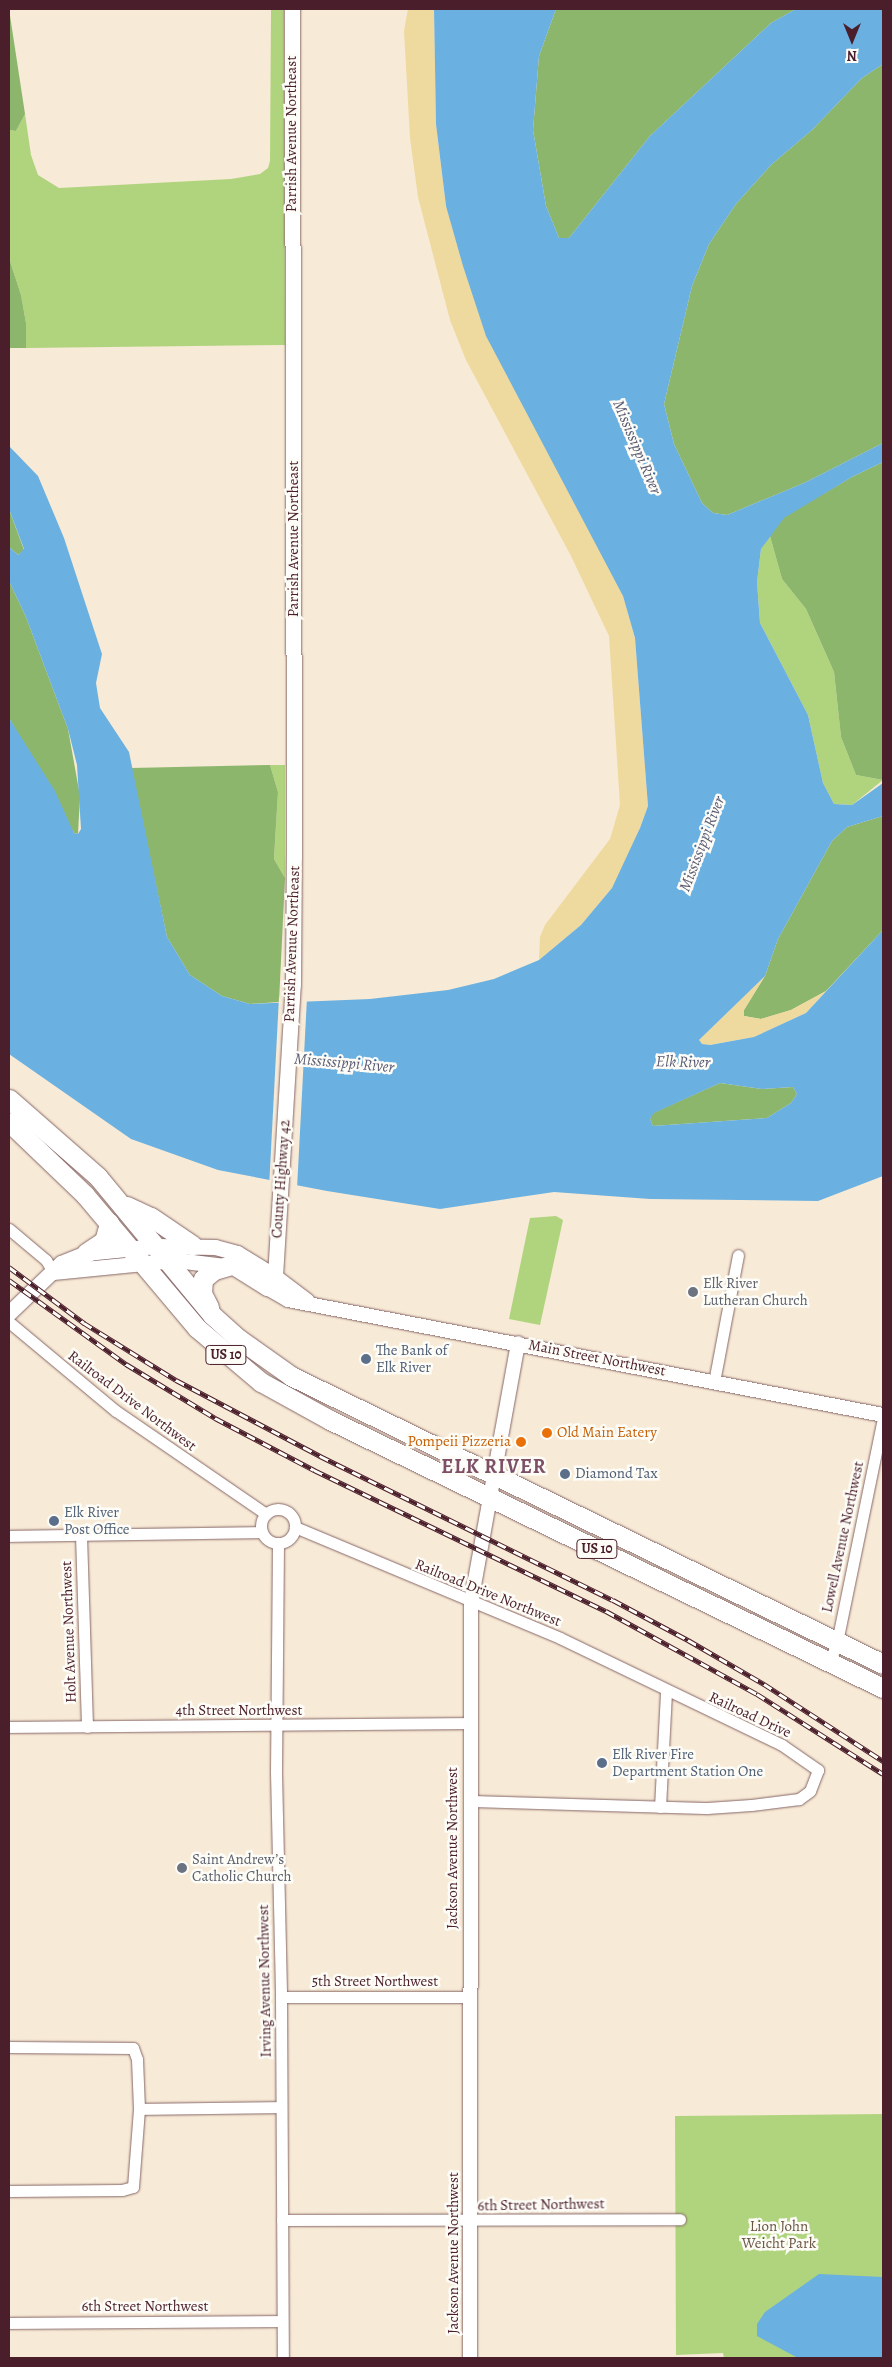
<!DOCTYPE html>
<meta charset="utf-8">
<style>
body{margin:0}
#map{position:relative;width:892px;height:2367px;overflow:hidden;background:#f7ead6;font-family:Alegreya,serif}
div>[style]{position:absolute}
.green>*{inset:0;background:#b0d47d}
.forest>*{inset:0;background:#8cb66c}
.sand>*{inset:0;background:#eeda9e}
.water>*{inset:0;background:#6ab0e0}
.pier>*{inset:0;background:#f7ead6;transform-origin:0 0}
.roads{filter:drop-shadow(0 0 1px #876667) drop-shadow(0 0 1px #876667)}
.minor>*{height:11px;margin:-5.5px;padding:0 5.5px;transform-origin:5.5px;border-radius:5.5px;background:#fff}
.minor>.ring{margin:-5.5px;padding:0;box-sizing:content-box;background:none;border:11px solid #fff;border-radius:50%}
.tertiary>*{height:14px;margin:-7px;padding:0 7px;transform-origin:7px;border-radius:7px;background:#fff}
.secondary>*{height:15px;margin:-7.5px;padding:0 7.5px;transform-origin:7.5px;border-radius:7.5px;background:#fff}
.trunk>*{height:19px;margin:-9.5px;padding:0 9.5px;transform-origin:9.5px;border-radius:9.5px;background:#fff}
.rail>*{height:5px;margin-top:-2.5px;transform-origin:0;background:repeating-linear-gradient(90deg,#fdfcf7 0 9px,#4a1f2b 0 18px);box-sizing:border-box;border-block:1px solid #4a1f2b}
.dots>*{width:14px;height:14px;translate:-50% -50%;box-sizing:border-box;border:2px solid #fdfcf7;border-radius:50%}
span{translate:-50% -50%;white-space:nowrap;text-align:center;line-height:1.15;-webkit-text-stroke:5px #fdfcf7;paint-order:stroke}
.shield-label span{padding:1px 4px;background:#fdfcf7;border:1px solid;border-radius:4px;-webkit-text-stroke-width:0}
.shield-label{font-size:14px;color:#4a1f2b;font-weight:700}
.street-label{font-size:15px;color:#4a1f2b}
.worship-label{font-size:15px;color:#5b616d}
.left{translate:0 -50%;text-align:left}
.service-label{font-size:15px;color:#4e5e75}
.food-label{font-size:15px;color:#c56008}
.right{translate:-100% -50%;text-align:right}
.park-label{font-size:15px;color:#695544}
.water-label{font-size:16px;color:#575973;font-style:italic}
.district-label{font-size:20px;color:#7d5068;font-weight:700;letter-spacing:1px}
.frame{position:absolute;inset:0;border:10px solid #4a1f2b;pointer-events:none}
.north{position:absolute;left:827px;top:15px;width:50px;height:50px;-webkit-text-stroke:4px #fdfcf7;paint-order:stroke;rotate:180deg;font-size:14px;font-weight:700;line-height:20px;text-align:center;color:#4a1f2b}
.north::after{content:'';display:block;margin:auto;width:18px;height:22px;background:#4a1f2b;clip-path:polygon(50% 0,100% 100%,50% 72%,0 100%)}
</style>
<div id="map">
<div class="green">
<div style="clip-path:polygon(271px 9px,284px 9px,285px 345px,26px 348px,26px 323px,21px 295px,9px 258px,9px 130px,16px 131px,25px 114px,31px 155px,38px 175px,59px 188px,231px 179px,260px 174px,268px 168px,270px 161px)"></div>
<div style="clip-path:polygon(770px 536px,782px 579px,806px 609px,834px 672px,841px 737px,856px 775px,883px 780px,852px 805px,834px 804px,823px 783px,808px 715px,760px 623px,757px 582px,761px 549px)"></div>
<div style="clip-path:polygon(270px 765px,285px 765px,285px 878px,274px 859px,278px 792px)"></div>
<div style="clip-path:polygon(556px 1216px,563px 1220px,540px 1325px,509px 1319px,530px 1218px)"></div>
<div style="clip-path:polygon(883px 2114px,883px 2358px,724px 2358px,723px 2353px,676px 2355px,675px 2116px)"></div>
</div>
<div class="forest">
<div style="clip-path:polygon(9px 9px,25px 114px,16px 131px,9px 130px)"></div>
<div style="clip-path:polygon(556px 9px,796px 9px,771px 23px,650px 136px,569px 238px,559px 238px,546px 206px,533px 130px,539px 56px)"></div>
<div style="clip-path:polygon(883px 64px,883px 443px,804px 483px,727px 515px,713px 513px,702px 503px,674px 444px,664px 404px,692px 286px,709px 244px,736px 204px,771px 165px,812px 130px,862px 78px)"></div>
<div style="clip-path:polygon(9px 258px,21px 295px,26px 323px,26px 348px,9px 348px)"></div>
<div style="clip-path:polygon(883px 462px,883px 780px,856px 775px,841px 737px,834px 672px,806px 609px,782px 579px,770px 536px,784px 517px,852px 477px)"></div>
<div style="clip-path:polygon(9px 509px,24px 550px,18px 555px,9px 547px)"></div>
<div style="clip-path:polygon(9px 581px,26px 617px,68px 729px,80px 796px,78px 834px,74px 833px,9px 718px)"></div>
<div style="clip-path:polygon(270px 765px,278px 792px,274px 859px,285px 878px,279px 1002px,250px 1004px,222px 996px,190px 975px,167px 937px,131px 768px)"></div>
<div style="clip-path:polygon(883px 816px,883px 930px,826px 991px,791px 1010px,761px 1019px,744px 1016px,744px 1010px,765px 976px,778px 939px,832px 841px,847px 827px)"></div>
<div style="clip-path:polygon(720px 1083px,762px 1089px,793px 1087px,797px 1094px,791px 1103px,767px 1118px,653px 1126px,650px 1119px,653px 1113px)"></div>
</div>
<div class="sand">
<div style="clip-path:polygon(408px 9px,434px 9px,436px 124px,446px 206px,623px 596px,635px 638px,648px 806px,632px 849px,612px 888px,581px 925px,539px 960px,540px 937px,545px 925px,610px 839px,620px 805px,609px 636px,571px 556px,466px 360px,450px 320px,418px 197px,410px 138px,404px 31px)"></div>
<div style="clip-path:polygon(765px 976px,744px 1010px,744px 1016px,761px 1019px,791px 1010px,826px 991px,806px 1013px,754px 1037px,709px 1045px,701px 1044px,699px 1040px)"></div>
</div>
<div class="water">
<div style="clip-path:polygon(evenodd,434px 9px,556px 9px,539px 56px,533px 130px,546px 206px,559px 238px,569px 238px,650px 136px,771px 23px,796px 9px,883px 9px,883px 64px,862px 78px,812px 130px,771px 165px,736px 204px,709px 244px,692px 286px,664px 404px,674px 444px,702px 503px,713px 513px,727px 515px,804px 483px,883px 443px,883px 462px,852px 477px,784px 518px,761px 549px,757px 582px,760px 623px,808px 715px,823px 783px,834px 804px,852px 805px,883px 783px,883px 816px,847px 827px,832px 841px,778px 939px,765px 976px,699px 1040px,702px 1044px,710px 1045px,754px 1037px,806px 1013px,883px 930px,883px 1176px,818px 1201px,650px 1199px,554px 1192px,440px 1209px,327px 1191px,218px 1170px,131px 1139px,9px 1054px,9px 718px,55px 791px,74px 833px,78px 834px,81px 829px,77px 765px,68px 729px,26px 617px,9px 581px,9px 547px,18px 555px,24px 549px,9px 509px,9px 446px,38px 476px,64px 538px,98px 642px,102px 654px,96px 683px,100px 708px,129px 752px,167px 937px,190px 975px,222px 996px,250px 1004px,370px 999px,448px 990px,494px 979px,539px 960px,581px 925px,612px 888px,640px 828px,648px 806px,635px 638px,623px 596px,486px 336px,463px 266px,446px 206px,436px 124px,434px 9px,720px 1083px,762px 1089px,793px 1087px,797px 1094px,791px 1103px,767px 1118px,653px 1126px,650px 1119px,654px 1113px,720px 1083px)"></div>
<div style="clip-path:polygon(819px 2274px,883px 2277px,883px 2358px,798px 2358px,757px 2336px,757px 2324px,765px 2312px)"></div>
</div>
<div class="pier">
<div style="left:307px;top:998px;width:190px;height:28px;rotate:93deg"></div>
</div>
<div class="roads">
<div class="minor">
<div style="left:9px;top:1229px;width:48px;rotate:40deg"></div>
<div style="left:46px;top:1260px;width:14px;rotate:60deg"></div>
<div style="left:9px;top:1322px;width:139px;rotate:39.8deg"></div>
<div style="left:116px;top:1411px;width:182px;rotate:34.5deg"></div>
<div style="left:714px;top:1382px;width:129px;rotate:-79.3deg"></div>
<div class="ring" style="left:261px;top:1509px;width:23px;height:23px"></div>
<div style="left:295px;top:1527px;width:287px;rotate:22.7deg"></div>
<div style="left:560px;top:1638px;width:246px;rotate:25.7deg"></div>
<div style="left:782px;top:1745px;width:44px;rotate:34.8deg"></div>
<div style="left:818px;top:1770px;width:22px;rotate:111deg"></div>
<div style="left:810px;top:1791px;width:14px;rotate:144deg"></div>
<div style="left:799px;top:1799px;width:48px;rotate:172.9deg"></div>
<div style="left:751px;top:1805px;width:44px;rotate:176.1deg"></div>
<div style="left:707px;top:1808px;width:238px;rotate:-178.3deg"></div>
<div style="left:81px;top:1535px;width:192px;rotate:88.2deg"></div>
<div style="left:9px;top:1536px;width:253px;rotate:-0.9deg"></div>
<div style="left:278px;top:1543px;width:229px;rotate:90.5deg"></div>
<div style="left:276px;top:1772px;width:225px;rotate:88.7deg"></div>
<div style="left:281px;top:1997px;width:361px;rotate:89.7deg"></div>
<div style="left:830px;top:1662px;width:21px;rotate:-71deg"></div>
<div style="left:837px;top:1642px;width:229px;rotate:-78.4deg"></div>
<div style="left:9px;top:1727px;width:460px;rotate:-0.5deg"></div>
<div style="left:660px;top:1807px;width:115px;rotate:-87deg"></div>
<div style="left:281px;top:1997px;width:188px"></div>
<div style="left:9px;top:2047px;width:124px;rotate:0.5deg"></div>
<div style="left:133px;top:2048px;width:12px;rotate:70deg"></div>
<div style="left:137px;top:2059px;width:50px;rotate:87.7deg"></div>
<div style="left:139px;top:2109px;width:78px;rotate:94.4deg"></div>
<div style="left:133px;top:2187px;width:11px;rotate:165deg"></div>
<div style="left:122px;top:2190px;width:113px;rotate:179.5deg"></div>
<div style="left:139px;top:2109px;width:142px;rotate:-0.8deg"></div>
<div style="left:282px;top:2220px;width:398px;rotate:-0.1deg"></div>
<div style="left:9px;top:2323px;width:273px;rotate:-0.4deg"></div>
</div>
<div class="tertiary">
<div style="left:275px;top:1276px;width:41px;rotate:37.1deg"></div>
<div style="left:267px;top:1288px;width:24px;rotate:30deg"></div>
<div style="left:288px;top:1300px;width:606px;rotate:10.94deg"></div>
<div style="left:470px;top:2358px;width:756px;rotate:-89.92deg"></div>
<div style="left:471px;top:1602px;width:263px;rotate:-79.7deg"></div>
</div>
<div class="secondary">
<div style="left:53px;top:1272px;width:124px;rotate:-5.6deg"></div>
<div style="left:176px;top:1260px;width:57px;rotate:7deg"></div>
<div style="left:233px;top:1267px;width:40px;rotate:32deg"></div>
<div style="left:267px;top:1288px;width:14px;rotate:-56deg"></div>
<div style="left:275px;top:1276px;width:292px;rotate:-86.5deg"></div>
<div style="left:293px;top:985px;width:128px;rotate:-89.6deg"></div>
<div style="left:294px;top:857px;width:848px;rotate:-90.14deg"></div>
<div style="left:9px;top:1313px;width:72px;rotate:-43.9deg"></div>
<div style="left:61px;top:1263px;width:27px;rotate:-22deg"></div>
<div style="left:86px;top:1253px;width:70px;rotate:-5.7deg"></div>
<div style="left:156px;top:1246px;width:59px;rotate:1deg"></div>
<div style="left:215px;top:1247px;width:23px;rotate:15deg"></div>
<div style="left:237px;top:1253px;width:44px;rotate:31.2deg"></div>
</div>
<div class="trunk">
<div style="left:9px;top:1099px;width:118px;rotate:41.2deg"></div>
<div style="left:98px;top:1177px;width:179px;rotate:50.4deg"></div>
<div style="left:212px;top:1315px;width:36px;rotate:42deg"></div>
<div style="left:239px;top:1339px;width:64px;rotate:35.4deg"></div>
<div style="left:291px;top:1376px;width:658px;rotate:25.94deg"></div>
<div style="left:9px;top:1122px;width:105px;rotate:43.8deg"></div>
<div style="left:85px;top:1195px;width:174px;rotate:49.9deg"></div>
<div style="left:197px;top:1328px;width:84px;rotate:40.2deg"></div>
<div style="left:261px;top:1382px;width:79px;rotate:28.8deg"></div>
<div style="left:330px;top:1420px;width:615px;rotate:25.86deg"></div>
<div style="left:127px;top:1206px;width:26px;rotate:25deg"></div>
<div style="left:151px;top:1217px;width:50px;rotate:34.3deg"></div>
<div style="left:86px;top:1253px;width:22px;rotate:-34deg"></div>
<div style="left:104px;top:1241px;width:19px;rotate:-74deg"></div>
<div style="left:209px;top:1307px;width:16px;rotate:-117deg"></div>
<div style="left:202px;top:1293px;width:14px;rotate:-86deg"></div>
<div style="left:203px;top:1279px;width:14px;rotate:-39deg"></div>
<div style="left:214px;top:1270px;width:15px;rotate:-16deg"></div>
</div>
</div>
<div class="rail">
<div style="left:9px;top:1267px;width:94px;rotate:36.7deg"></div>
<div style="left:84px;top:1323px;width:108px;rotate:31.8deg"></div>
<div style="left:176px;top:1380px;width:163px;rotate:27.8deg"></div>
<div style="left:320px;top:1456px;width:326px;rotate:26.2deg"></div>
<div style="left:613px;top:1600px;width:85px;rotate:28.1deg"></div>
<div style="left:688px;top:1640px;width:88px;rotate:30.1deg"></div>
<div style="left:764px;top:1684px;width:142px;rotate:32.9deg"></div>
<div style="left:9px;top:1280px;width:144px;rotate:35.7deg"></div>
<div style="left:126px;top:1364px;width:104px;rotate:31.2deg"></div>
<div style="left:215px;top:1418px;width:112px;rotate:27.7deg"></div>
<div style="left:314px;top:1470px;width:324px;rotate:25.8deg"></div>
<div style="left:606px;top:1611px;width:172px;rotate:28.8deg"></div>
<div style="left:757px;top:1694px;width:149px;rotate:32.4deg"></div>
</div>
<div class="dots">
<div style="left:693px;top:1292px;background:#6b7280"></div>
<div style="left:366px;top:1359px;background:#5c6f8a"></div>
<div style="left:547px;top:1433px;background:#e8710a"></div>
<div style="left:521px;top:1442px;background:#e8710a"></div>
<div style="left:565px;top:1474px;background:#5c6f8a"></div>
<div style="left:54px;top:1521px;background:#5c6f8a"></div>
<div style="left:602px;top:1763px;background:#5c6f8a"></div>
<div style="left:182px;top:1868px;background:#6b7280"></div>
</div>
<div class="shield-label">
<span style="left:226px;top:1355px">US 10</span>
<span style="left:597px;top:1549px">US 10</span>
</div>
<div class="street-label">
<span style="left:292px;top:134px;rotate:-90deg">Parrish Avenue Northeast</span>
<span style="left:294px;top:539px;rotate:-90deg">Parrish Avenue Northeast</span>
<span style="left:292px;top:944px;rotate:-88deg">Parrish Avenue Northeast</span>
<span style="left:281px;top:1179px;rotate:-86deg">County Highway 42</span>
<span style="left:597px;top:1358px;rotate:11deg">Main Street Northwest</span>
<span style="left:132px;top:1401px;rotate:37deg">Railroad Drive Northwest</span>
<span style="left:843px;top:1537px;rotate:-78deg">Lowell Avenue Northwest</span>
<span style="left:488px;top:1593px;rotate:22deg">Railroad Drive Northwest</span>
<span style="left:69px;top:1632px;rotate:-92deg">Holt Avenue Northwest</span>
<span style="left:239px;top:1711px">4th Street Northwest</span>
<span style="left:750px;top:1715px;rotate:25deg">Railroad Drive</span>
<span style="left:453px;top:1848px;rotate:-90deg">Jackson Avenue Northwest</span>
<span style="left:265px;top:1981px;rotate:-91deg">Irving Avenue Northwest</span>
<span style="left:375px;top:1982px">5th Street Northwest</span>
<span style="left:541px;top:2205px;rotate:-1deg">6th Street Northwest</span>
<span style="left:454px;top:2253px;rotate:-90deg">Jackson Avenue Northwest</span>
<span style="left:145px;top:2307px">6th Street Northwest</span>
</div>
<div class="worship-label">
<span class="left" style="left:703px;top:1292px">Elk River<br>Lutheran Church</span>
<span class="left" style="left:192px;top:1868px">Saint Andrew’s<br>Catholic Church</span>
</div>
<div class="service-label">
<span class="left" style="left:376px;top:1359px">The Bank of<br>Elk River</span>
<span class="left" style="left:575px;top:1474px">Diamond Tax</span>
<span class="left" style="left:64px;top:1521px">Elk River<br>Post Office</span>
<span class="left" style="left:612px;top:1763px">Elk River Fire<br>Department Station One</span>
</div>
<div class="food-label">
<span class="left" style="left:557px;top:1433px">Old Main Eatery</span>
<span class="right" style="left:511px;top:1442px">Pompeii Pizzeria</span>
</div>
<div class="park-label">
<span style="left:779px;top:2235px">Lion John<br>Weicht Park</span>
</div>
<div class="water-label">
<span style="left:637px;top:447px;rotate:67deg">Mississippi River</span>
<span style="left:702px;top:844px;rotate:-69deg">Mississippi River</span>
<span style="left:683px;top:1062px;rotate:1deg">Elk River</span>
<span style="left:344px;top:1063px;rotate:5deg">Mississippi River</span>
</div>
<div class="district-label">
<span style="left:494px;top:1466px">ELK RIVER</span>
</div>
<div class="frame"></div>
<div class="north">N</div>
</div>
